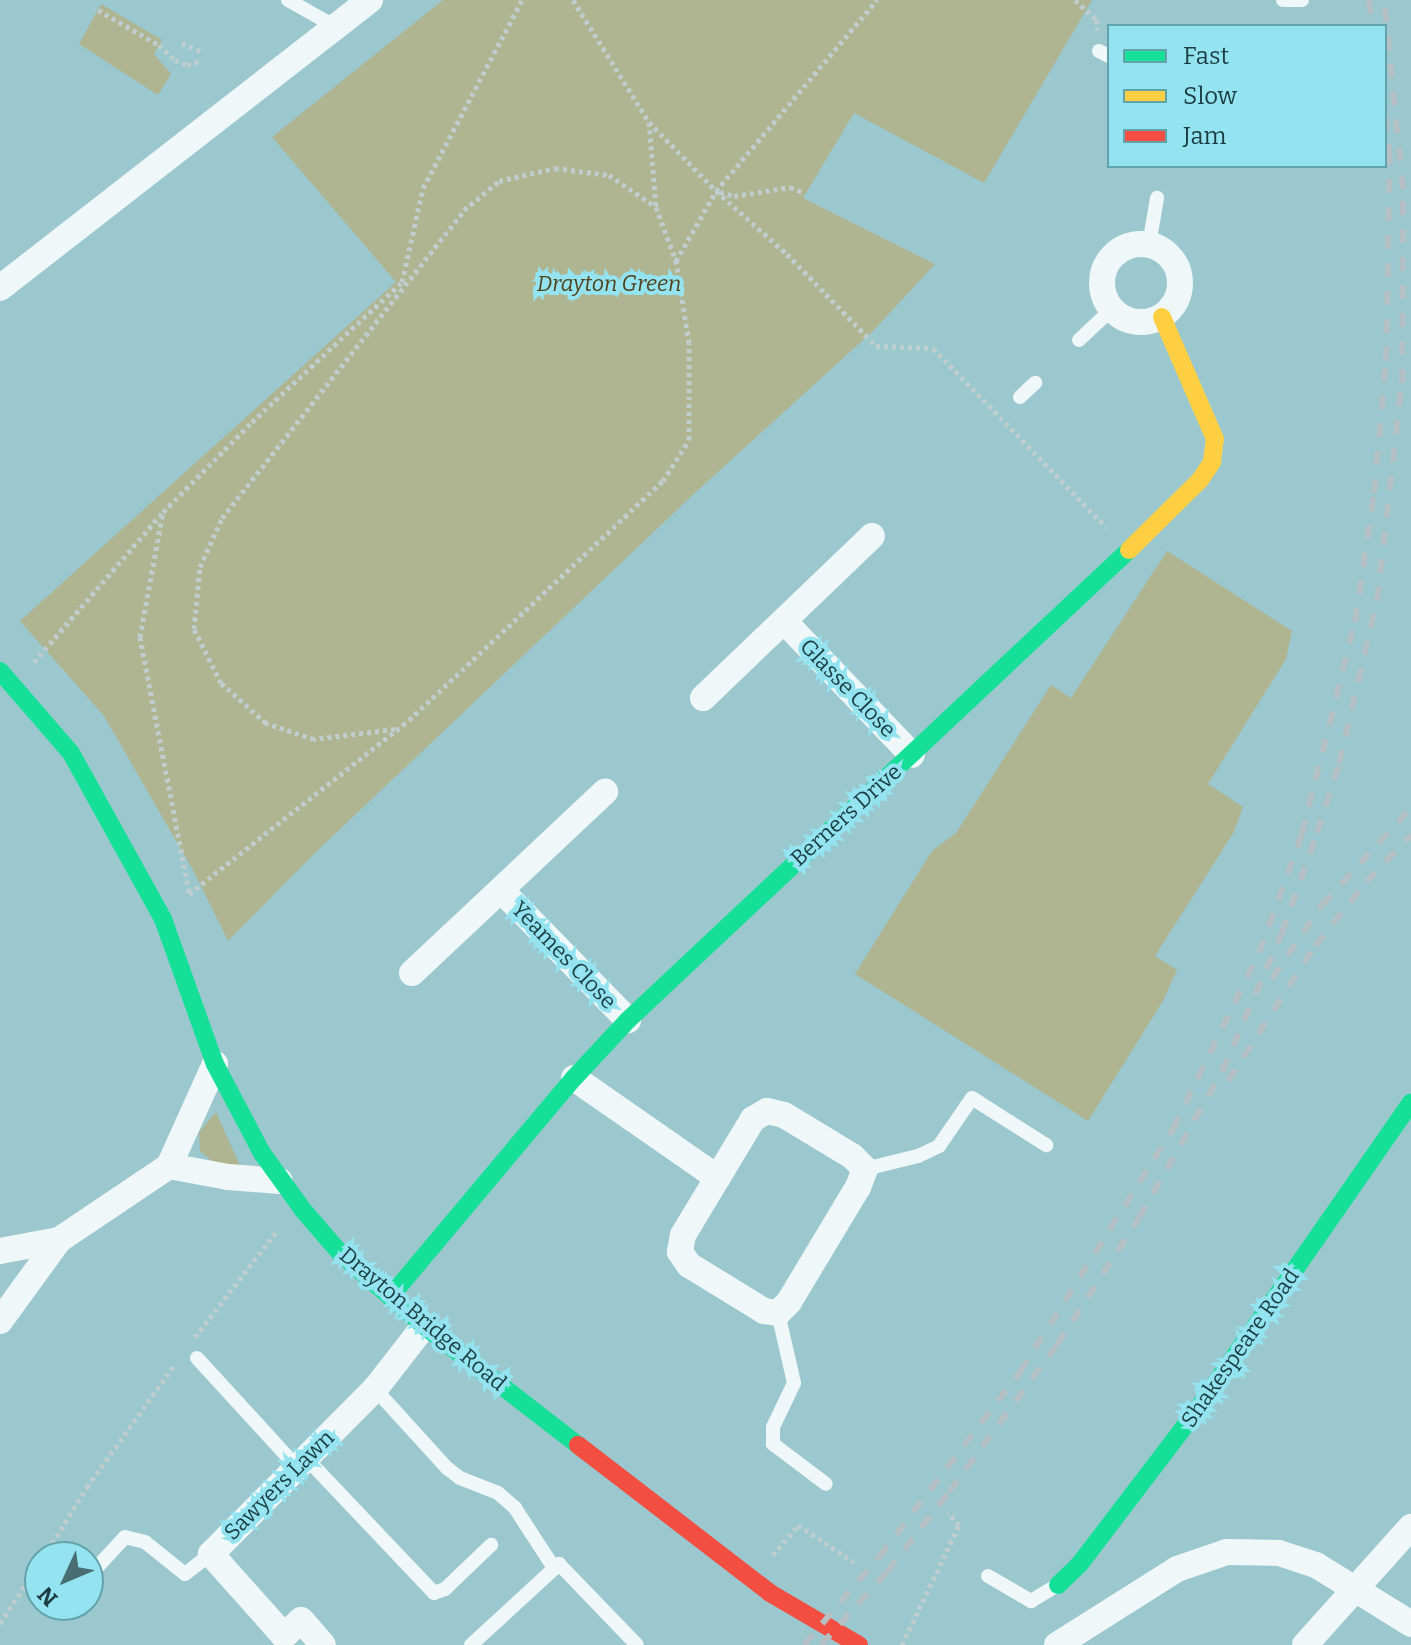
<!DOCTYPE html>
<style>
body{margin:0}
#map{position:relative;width:1411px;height:1645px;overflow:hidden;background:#9bc8ce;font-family:Bitter,serif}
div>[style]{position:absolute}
.green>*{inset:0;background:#afb491}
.path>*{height:5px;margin-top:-2.5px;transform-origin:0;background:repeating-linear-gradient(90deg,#bfcdcf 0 4px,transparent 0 8px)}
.lane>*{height:14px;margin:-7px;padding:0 7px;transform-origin:7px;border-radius:7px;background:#f0f7f8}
.street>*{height:26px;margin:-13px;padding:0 13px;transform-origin:13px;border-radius:13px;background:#f0f7f8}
.street>.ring{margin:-13px;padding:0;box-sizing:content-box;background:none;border:26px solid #f0f7f8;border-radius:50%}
.fast>*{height:18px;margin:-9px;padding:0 9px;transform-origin:9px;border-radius:9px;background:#16e098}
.slow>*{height:18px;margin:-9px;padding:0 9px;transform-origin:9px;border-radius:9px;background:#ffcf43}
.jam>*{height:18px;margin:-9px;padding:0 9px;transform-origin:9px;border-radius:9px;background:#f24e42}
.rail>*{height:6px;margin-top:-3px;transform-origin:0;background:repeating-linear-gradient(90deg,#b4c0c3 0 14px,transparent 0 28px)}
span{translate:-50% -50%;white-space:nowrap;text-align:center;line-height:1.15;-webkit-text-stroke:8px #93e4f0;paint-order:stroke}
.park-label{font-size:22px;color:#51421c;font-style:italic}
.street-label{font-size:22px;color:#1c3e43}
.legend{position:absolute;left:1107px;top:24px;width:280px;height:144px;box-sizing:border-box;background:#93e4f0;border:2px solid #63a2ab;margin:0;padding:10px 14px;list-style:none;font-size:24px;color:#1c3e43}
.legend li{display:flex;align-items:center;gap:16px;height:40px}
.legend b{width:40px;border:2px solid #63a2ab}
.north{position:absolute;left:24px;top:1541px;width:80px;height:80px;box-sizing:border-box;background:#93e4f0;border:2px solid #63a2ab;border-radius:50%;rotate:226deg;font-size:22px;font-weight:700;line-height:32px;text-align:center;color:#1c3e43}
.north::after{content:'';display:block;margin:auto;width:28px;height:36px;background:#486e74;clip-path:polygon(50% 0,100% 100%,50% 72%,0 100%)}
</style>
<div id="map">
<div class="green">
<div style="clip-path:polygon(443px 0,1092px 0,984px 183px,854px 113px,803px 198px,935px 264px,874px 330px,697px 491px,317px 851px,228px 941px,193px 870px,104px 716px,20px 621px,396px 282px,272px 137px)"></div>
<div style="clip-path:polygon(101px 4px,162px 40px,154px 54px,171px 74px,158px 95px,79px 44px)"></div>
<div style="clip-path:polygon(1167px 551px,1292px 631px,1286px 659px,1208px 784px,1243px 807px,1234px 832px,1155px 956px,1177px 970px,1163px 1001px,1088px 1121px,855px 974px,932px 851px,956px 833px,1051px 685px,1071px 698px)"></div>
<div style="clip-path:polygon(216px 1112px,241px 1168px,214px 1163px,200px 1151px,199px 1132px)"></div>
</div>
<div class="path">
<div style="left:573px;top:0;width:144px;rotate:58.1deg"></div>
<div style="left:649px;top:122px;width:85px;rotate:85.3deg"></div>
<div style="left:1075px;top:0;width:30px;rotate:42deg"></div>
<div style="left:1097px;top:20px;width:10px;rotate:90deg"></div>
<div style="left:98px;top:10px;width:70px;rotate:29.8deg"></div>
<div style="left:159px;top:45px;width:22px;rotate:43deg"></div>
<div style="left:175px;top:60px;width:13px;rotate:23deg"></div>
<div style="left:187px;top:65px;width:16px;rotate:-14deg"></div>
<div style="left:182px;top:43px;width:22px;rotate:24deg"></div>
<div style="left:649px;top:122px;width:96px;rotate:45.8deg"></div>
<div style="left:716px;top:191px;width:95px;rotate:41.6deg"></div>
<div style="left:787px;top:254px;width:128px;rotate:45.9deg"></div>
<div style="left:876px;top:346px;width:57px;rotate:2deg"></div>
<div style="left:933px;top:348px;width:249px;rotate:46deg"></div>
<div style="left:720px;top:192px;width:15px;rotate:16deg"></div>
<div style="left:734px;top:196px;width:57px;rotate:-9.1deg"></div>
<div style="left:790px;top:187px;width:16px;rotate:22deg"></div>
<div style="left:34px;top:662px;width:198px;rotate:-49.3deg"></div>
<div style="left:395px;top:729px;width:82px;rotate:173deg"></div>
<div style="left:314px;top:739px;width:51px;rotate:-161.6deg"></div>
<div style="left:266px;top:723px;width:60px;rotate:-138.4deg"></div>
<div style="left:221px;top:683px;width:60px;rotate:-116.6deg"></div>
<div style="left:194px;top:629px;width:62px;rotate:-84.5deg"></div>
<div style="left:200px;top:567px;width:54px;rotate:-65.8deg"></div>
<div style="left:222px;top:518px;width:392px;rotate:-51.8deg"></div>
<div style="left:464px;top:210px;width:45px;rotate:-39.6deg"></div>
<div style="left:499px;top:181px;width:57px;rotate:-13.1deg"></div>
<div style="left:555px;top:168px;width:54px;rotate:7.4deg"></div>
<div style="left:609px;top:175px;width:57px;rotate:34.2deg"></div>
<div style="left:656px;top:207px;width:58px;rotate:69.7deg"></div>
<div style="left:189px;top:892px;width:260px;rotate:-100.9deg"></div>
<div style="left:140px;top:637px;width:127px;rotate:-79.6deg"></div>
<div style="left:163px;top:512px;width:127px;rotate:-45.3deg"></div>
<div style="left:252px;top:422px;width:205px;rotate:-43deg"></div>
<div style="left:402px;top:282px;width:96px;rotate:-77.4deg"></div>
<div style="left:423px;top:188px;width:212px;rotate:-62.2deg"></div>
<div style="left:189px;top:894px;width:280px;rotate:-38.3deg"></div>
<div style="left:409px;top:720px;width:349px;rotate:-43.3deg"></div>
<div style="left:663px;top:481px;width:49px;rotate:-57.6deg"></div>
<div style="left:689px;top:440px;width:97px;rotate:-90deg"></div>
<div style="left:689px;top:343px;width:83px;rotate:-99deg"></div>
<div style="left:676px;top:261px;width:81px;rotate:-60.3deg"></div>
<div style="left:716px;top:191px;width:250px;rotate:-49.9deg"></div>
<div style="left:195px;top:1337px;width:134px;rotate:-52.3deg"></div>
<div style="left:773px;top:1555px;width:39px;rotate:-50deg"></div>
<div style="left:798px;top:1525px;width:67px;rotate:33.5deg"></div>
<div style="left:44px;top:1557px;width:82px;rotate:-58.4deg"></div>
<div style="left:87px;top:1487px;width:151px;rotate:-54.4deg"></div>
<div style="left:0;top:1623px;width:72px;rotate:-56.3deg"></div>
<div style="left:902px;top:1645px;width:133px;rotate:-64.6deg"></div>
<div style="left:959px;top:1525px;width:17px;rotate:-130deg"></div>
</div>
<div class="lane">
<div style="left:288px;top:0;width:55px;rotate:29.4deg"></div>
<div style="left:1283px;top:0;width:19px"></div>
<div style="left:1099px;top:51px;width:11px;rotate:27deg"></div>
<div style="left:1149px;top:245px;width:48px;rotate:-80.3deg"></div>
<div style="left:1079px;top:340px;width:45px;rotate:-43.2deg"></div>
<div style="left:1020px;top:397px;width:21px;rotate:-43deg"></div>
<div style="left:865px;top:1169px;width:55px;rotate:-13.8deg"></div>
<div style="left:918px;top:1156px;width:23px;rotate:-25deg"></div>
<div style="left:939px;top:1146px;width:58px;rotate:-55.5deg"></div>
<div style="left:972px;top:1098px;width:88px;rotate:32.4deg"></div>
<div style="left:778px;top:1313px;width:72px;rotate:77.1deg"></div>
<div style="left:794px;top:1383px;width:49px;rotate:115.5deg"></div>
<div style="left:773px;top:1427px;width:17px;rotate:90deg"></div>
<div style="left:773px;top:1444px;width:66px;rotate:37deg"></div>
<div style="left:197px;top:1358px;width:148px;rotate:47.5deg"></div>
<div style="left:375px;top:1389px;width:107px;rotate:47.7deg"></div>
<div style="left:447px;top:1468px;width:16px;rotate:38deg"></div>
<div style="left:460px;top:1478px;width:41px;rotate:21.5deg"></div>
<div style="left:498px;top:1493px;width:23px;rotate:41deg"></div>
<div style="left:515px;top:1508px;width:72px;rotate:57deg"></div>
<div style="left:306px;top:1458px;width:186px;rotate:46.5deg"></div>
<div style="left:434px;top:1593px;width:12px;rotate:-20deg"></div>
<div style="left:445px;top:1589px;width:64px;rotate:-43.7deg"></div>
<div style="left:988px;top:1576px;width:50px;rotate:30.2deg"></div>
<div style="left:1031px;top:1601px;width:31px;rotate:-31deg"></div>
<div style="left:88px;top:1577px;width:54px;rotate:-47.2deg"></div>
<div style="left:125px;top:1537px;width:21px;rotate:14deg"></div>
<div style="left:145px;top:1542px;width:51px;rotate:38.7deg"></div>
<div style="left:185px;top:1574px;width:33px;rotate:-38deg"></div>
<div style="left:471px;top:1645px;width:120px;rotate:-42.6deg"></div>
<div style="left:559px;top:1564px;width:112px;rotate:46.1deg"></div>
</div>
<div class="street">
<div class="ring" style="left:1102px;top:244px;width:52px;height:52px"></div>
<div style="left:0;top:288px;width:469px;rotate:-37.9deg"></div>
<div style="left:784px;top:621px;width:185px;rotate:46.3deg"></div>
<div style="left:703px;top:698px;width:234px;rotate:-43.8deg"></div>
<div style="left:501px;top:890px;width:182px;rotate:45.7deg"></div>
<div style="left:412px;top:973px;width:265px;rotate:-43.2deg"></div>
<div style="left:574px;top:1078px;width:175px;rotate:34.8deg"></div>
<div style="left:767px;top:1111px;width:17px;rotate:13deg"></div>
<div style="left:784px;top:1115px;width:79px;rotate:31.1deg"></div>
<div style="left:852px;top:1156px;width:18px;rotate:45deg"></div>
<div style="left:865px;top:1169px;width:19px;rotate:111deg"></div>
<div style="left:858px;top:1187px;width:134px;rotate:121deg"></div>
<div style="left:789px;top:1302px;width:16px;rotate:135deg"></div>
<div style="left:778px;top:1313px;width:14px;rotate:-172deg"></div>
<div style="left:764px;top:1311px;width:88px;rotate:-148.5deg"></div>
<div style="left:689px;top:1265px;width:16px;rotate:-125deg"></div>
<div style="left:680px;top:1252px;width:17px;rotate:-80deg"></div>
<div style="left:683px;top:1235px;width:135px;rotate:-58.9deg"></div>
<div style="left:753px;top:1119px;width:16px;rotate:-30deg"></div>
<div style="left:169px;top:1166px;width:112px;rotate:-65.7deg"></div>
<div style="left:0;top:1251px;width:60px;rotate:-10.6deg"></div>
<div style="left:0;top:1321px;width:100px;rotate:-53.9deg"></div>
<div style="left:59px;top:1240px;width:133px;rotate:-33.9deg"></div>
<div style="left:169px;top:1166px;width:60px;rotate:10.6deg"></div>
<div style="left:228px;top:1177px;width:52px;rotate:4.4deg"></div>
<div style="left:323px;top:1645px;width:33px;rotate:-131deg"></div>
<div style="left:301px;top:1620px;width:23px;rotate:137deg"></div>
<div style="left:284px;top:1636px;width:110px;rotate:-131.7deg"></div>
<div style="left:211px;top:1554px;width:233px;rotate:-45.2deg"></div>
<div style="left:375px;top:1389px;width:80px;rotate:-52.1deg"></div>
<div style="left:1057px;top:1645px;width:142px;rotate:-32.3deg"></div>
<div style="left:1177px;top:1569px;width:53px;rotate:-18.8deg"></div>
<div style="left:1227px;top:1552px;width:52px;rotate:1.1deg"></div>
<div style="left:1279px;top:1553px;width:39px;rotate:18deg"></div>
<div style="left:1316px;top:1565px;width:112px;rotate:31.8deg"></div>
<div style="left:1305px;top:1645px;width:159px;rotate:-48.1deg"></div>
</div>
<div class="fast">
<div style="left:0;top:671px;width:108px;rotate:49.1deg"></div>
<div style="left:71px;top:753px;width:190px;rotate:61deg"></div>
<div style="left:163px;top:919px;width:154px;rotate:70.3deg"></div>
<div style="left:215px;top:1064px;width:101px;rotate:62.2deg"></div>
<div style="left:262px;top:1153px;width:70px;rotate:54.3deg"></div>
<div style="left:303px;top:1210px;width:58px;rotate:49.2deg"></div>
<div style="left:341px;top:1254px;width:110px;rotate:40.9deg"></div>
<div style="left:424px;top:1326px;width:195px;rotate:37.7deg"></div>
<div style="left:390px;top:1297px;width:286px;rotate:-50deg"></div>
<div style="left:574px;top:1078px;width:79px;rotate:-47deg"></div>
<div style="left:628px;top:1020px;width:687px;rotate:-43.17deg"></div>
<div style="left:1058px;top:1585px;width:29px;rotate:-44deg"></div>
<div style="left:1079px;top:1565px;width:196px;rotate:-52.7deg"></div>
<div style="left:1198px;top:1409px;width:373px;rotate:-55.2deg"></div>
</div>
<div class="slow">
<div style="left:1129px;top:550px;width:100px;rotate:-44.6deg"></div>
<div style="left:1200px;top:480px;width:22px;rotate:-56deg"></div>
<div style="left:1212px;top:462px;width:23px;rotate:-83deg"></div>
<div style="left:1215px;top:439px;width:133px;rotate:-113.5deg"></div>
</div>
<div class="jam">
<div style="left:578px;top:1445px;width:242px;rotate:37.6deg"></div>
<div style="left:770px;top:1593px;width:103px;rotate:30.3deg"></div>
</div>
<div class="rail">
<div style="left:1369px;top:0;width:26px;rotate:83deg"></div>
<div style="left:1272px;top:979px;width:89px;rotate:-56deg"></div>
<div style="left:1322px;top:905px;width:132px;rotate:-47.5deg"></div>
<div style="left:1228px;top:1081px;width:161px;rotate:-57.2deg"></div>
<div style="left:1315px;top:946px;width:82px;rotate:-51.4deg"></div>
<div style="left:1366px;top:882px;width:65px;rotate:-46.2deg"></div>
<div style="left:804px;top:1645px;width:116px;rotate:-49.6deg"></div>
<div style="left:879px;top:1557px;width:233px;rotate:-52.7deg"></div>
<div style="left:1020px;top:1372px;width:287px;rotate:-57.8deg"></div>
<div style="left:1173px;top:1129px;width:196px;rotate:-64deg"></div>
<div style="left:1259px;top:953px;width:127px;rotate:-70.1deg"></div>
<div style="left:1302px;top:834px;width:219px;rotate:-76deg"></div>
<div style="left:1355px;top:622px;width:130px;rotate:-81.6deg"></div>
<div style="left:1374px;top:493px;width:133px;rotate:-84.8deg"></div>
<div style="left:1386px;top:361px;width:203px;rotate:-88.9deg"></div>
<div style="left:1390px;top:158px;width:43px;rotate:-96.6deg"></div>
<div style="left:821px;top:1645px;width:98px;rotate:-47.9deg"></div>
<div style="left:887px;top:1572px;width:101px;rotate:-52.2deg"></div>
<div style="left:949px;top:1492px;width:182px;rotate:-53.7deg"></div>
<div style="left:1057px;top:1345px;width:151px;rotate:-57.2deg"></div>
<div style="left:1139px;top:1218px;width:168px;rotate:-60.4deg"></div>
<div style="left:1222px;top:1072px;width:151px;rotate:-66.7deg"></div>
<div style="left:1282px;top:933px;width:106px;rotate:-70.7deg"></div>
<div style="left:1317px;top:833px;width:72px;rotate:-72.3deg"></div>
<div style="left:1339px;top:764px;width:167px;rotate:-76.9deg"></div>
<div style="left:1377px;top:601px;width:219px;rotate:-83.5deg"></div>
<div style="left:1402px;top:383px;width:194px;rotate:-89.7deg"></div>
<div style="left:1403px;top:189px;width:190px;rotate:-95.7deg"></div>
</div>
<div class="park-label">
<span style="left:609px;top:284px">Drayton Green</span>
</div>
<div class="street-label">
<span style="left:848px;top:688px;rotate:46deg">Glasse Close</span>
<span style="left:846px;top:815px;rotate:-42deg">Berners Drive</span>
<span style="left:564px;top:955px;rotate:46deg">Yeames Close</span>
<span style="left:423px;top:1319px;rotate:40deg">Drayton Bridge Road</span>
<span style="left:1240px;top:1348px;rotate:-55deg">Shakespeare Road</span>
<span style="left:279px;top:1485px;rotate:-45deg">Sawyers Lawn</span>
</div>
<ul class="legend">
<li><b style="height:10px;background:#16e098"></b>Fast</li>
<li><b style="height:10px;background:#ffcf43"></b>Slow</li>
<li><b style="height:10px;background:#f24e42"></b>Jam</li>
</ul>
<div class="north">N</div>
</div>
